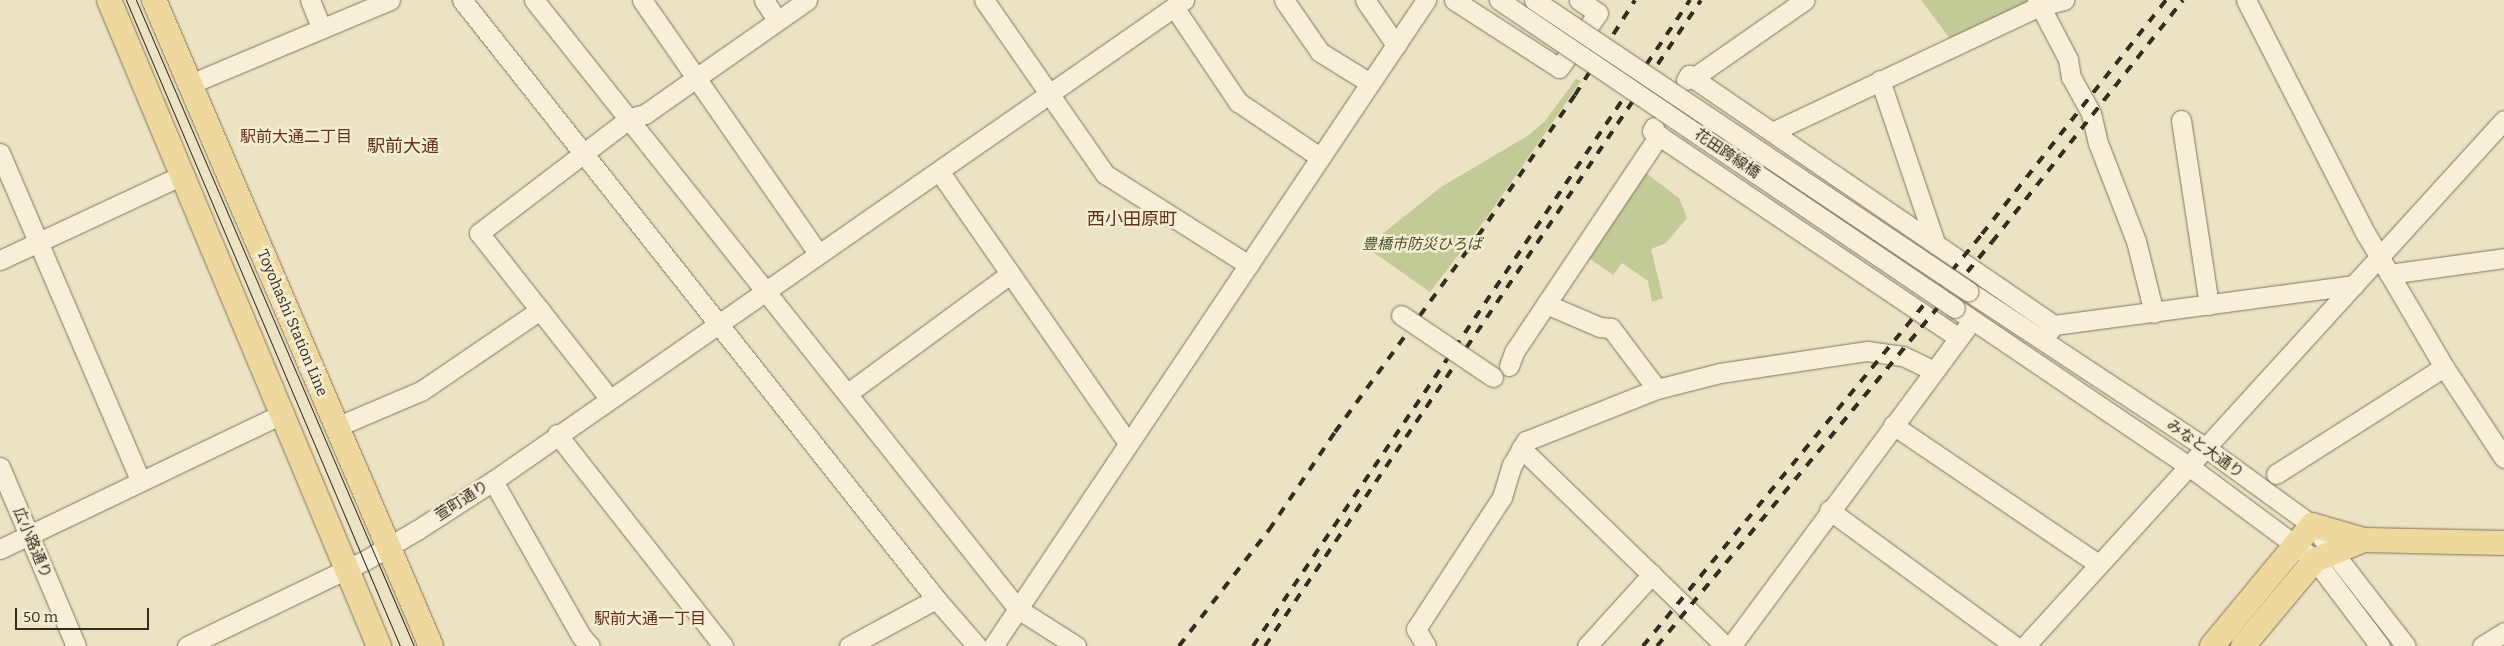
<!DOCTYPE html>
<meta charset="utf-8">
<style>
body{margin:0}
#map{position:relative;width:2504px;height:646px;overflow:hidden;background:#ece2c4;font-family:Bitter,"Noto Sans JP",serif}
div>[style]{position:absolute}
.green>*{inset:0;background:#c2ca98}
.roads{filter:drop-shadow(0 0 1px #86735b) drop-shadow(0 0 1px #86735b)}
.minor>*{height:19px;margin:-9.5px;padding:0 9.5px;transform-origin:9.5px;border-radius:9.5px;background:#f7efd7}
.major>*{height:24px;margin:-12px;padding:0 12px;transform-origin:12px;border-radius:12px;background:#eed89d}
.tram>*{height:1px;margin:-0.5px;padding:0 0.5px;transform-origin:0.5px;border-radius:0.5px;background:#362b1e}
.rail>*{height:4px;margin-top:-2px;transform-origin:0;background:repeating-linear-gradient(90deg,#362b1e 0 9px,transparent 0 18px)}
.bridges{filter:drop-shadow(0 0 1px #86735b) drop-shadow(0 0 1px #86735b)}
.minor-bridge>*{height:19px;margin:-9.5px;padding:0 9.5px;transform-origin:9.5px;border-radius:9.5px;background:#f7efd7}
span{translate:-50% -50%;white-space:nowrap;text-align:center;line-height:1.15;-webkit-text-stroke:5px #f4ecd3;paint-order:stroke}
.street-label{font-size:15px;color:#362b1e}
.park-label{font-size:15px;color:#455226;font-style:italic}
.neighbourhood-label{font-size:16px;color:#613020}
.quarter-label{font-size:18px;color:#613020}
.scale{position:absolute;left:15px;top:608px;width:134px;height:22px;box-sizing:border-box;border:2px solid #362b1e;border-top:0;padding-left:6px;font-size:15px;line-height:18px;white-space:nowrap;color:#362b1e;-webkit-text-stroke:4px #f4ecd3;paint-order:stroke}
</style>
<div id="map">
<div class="green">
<div style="clip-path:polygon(1921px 0,2027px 0,2029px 3px,1951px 40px)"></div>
<div style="clip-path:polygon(1576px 79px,1581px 81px,1485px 220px,1430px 292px,1366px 247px,1441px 187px,1529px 135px,1545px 121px)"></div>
<div style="clip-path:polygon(1643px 171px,1679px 198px,1687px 218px,1666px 243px,1651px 249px,1663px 298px,1652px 302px,1648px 281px,1622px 263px,1613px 275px,1586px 256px)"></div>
</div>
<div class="roads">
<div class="minor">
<div style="left:310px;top:0;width:29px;rotate:68deg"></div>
<div style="left:462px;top:0;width:764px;rotate:51.64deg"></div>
<div style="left:936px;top:599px;width:62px;rotate:48.9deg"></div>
<div style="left:534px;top:0;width:778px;rotate:51.52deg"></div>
<div style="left:1018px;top:609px;width:69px;rotate:32.5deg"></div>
<div style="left:642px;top:0;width:308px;rotate:55.2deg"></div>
<div style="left:764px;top:0;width:24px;rotate:57deg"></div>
<div style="left:984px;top:0;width:212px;rotate:55.2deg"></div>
<div style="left:1105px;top:174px;width:170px;rotate:32.3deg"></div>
<div style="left:1284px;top:0;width:63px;rotate:55.3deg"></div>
<div style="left:1320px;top:52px;width:59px;rotate:31.8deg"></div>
<div style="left:1365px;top:0;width:55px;rotate:55.4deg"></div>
<div style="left:1454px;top:0;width:125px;rotate:32.9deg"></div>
<div style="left:1559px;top:68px;width:67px;rotate:-54.7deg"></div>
<div style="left:1598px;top:13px;width:23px;rotate:-146deg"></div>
<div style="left:2037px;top:0;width:67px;rotate:62.3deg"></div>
<div style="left:2068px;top:59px;width:18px;rotate:81deg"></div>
<div style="left:2071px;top:77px;width:41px;rotate:60.9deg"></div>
<div style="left:2091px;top:113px;width:31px;rotate:77deg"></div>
<div style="left:2098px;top:143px;width:105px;rotate:68.8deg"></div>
<div style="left:2136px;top:241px;width:74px;rotate:76deg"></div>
<div style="left:2246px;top:0;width:263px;rotate:62.9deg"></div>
<div style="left:2366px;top:234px;width:154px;rotate:59.6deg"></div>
<div style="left:2444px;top:367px;width:109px;rotate:56.6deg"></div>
<div style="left:1174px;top:7px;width:115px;rotate:56deg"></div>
<div style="left:1238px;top:102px;width:99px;rotate:33.9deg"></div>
<div style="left:1693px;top:78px;width:136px;rotate:-34.9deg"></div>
<div style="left:1686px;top:80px;width:6px;rotate:-59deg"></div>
<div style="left:1689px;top:75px;width:5px;rotate:37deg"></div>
<div style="left:1693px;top:78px;width:437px;rotate:34.4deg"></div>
<div style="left:1880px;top:80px;width:174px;rotate:71.3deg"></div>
<div style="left:190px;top:84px;width:217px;rotate:-22.8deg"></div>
<div style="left:2181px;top:120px;width:187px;rotate:81.4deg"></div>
<div style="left:1654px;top:127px;width:4px;rotate:117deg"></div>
<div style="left:1652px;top:131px;width:370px;rotate:34deg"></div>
<div style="left:1772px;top:132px;width:296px;rotate:-25.2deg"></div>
<div style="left:2040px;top:6px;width:25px;rotate:-14deg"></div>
<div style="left:0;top:153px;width:356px;rotate:66.8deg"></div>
<div style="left:939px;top:171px;width:331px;rotate:55.2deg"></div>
<div style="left:0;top:260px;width:201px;rotate:-25deg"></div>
<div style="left:2389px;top:274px;width:116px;rotate:-7.9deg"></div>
<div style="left:1968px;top:291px;width:285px;rotate:33.4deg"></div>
<div style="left:2206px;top:448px;width:131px;rotate:36deg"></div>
<div style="left:2312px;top:525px;width:153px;rotate:52.2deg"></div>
<div style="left:1546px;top:304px;width:59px;rotate:23.1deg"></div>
<div style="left:1600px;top:327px;width:11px;rotate:5deg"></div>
<div style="left:1611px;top:328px;width:76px;rotate:53deg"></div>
<div style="left:1955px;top:308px;width:284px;rotate:34.1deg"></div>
<div style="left:2190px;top:467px;width:156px;rotate:36.6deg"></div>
<div style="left:2315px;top:560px;width:108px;rotate:52.9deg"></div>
<div style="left:2046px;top:335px;width:13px;rotate:-51deg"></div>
<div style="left:2054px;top:325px;width:303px;rotate:-7.6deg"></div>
<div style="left:1509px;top:366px;width:15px;rotate:-70deg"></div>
<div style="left:1514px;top:352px;width:261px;rotate:-56.2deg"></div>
<div style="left:848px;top:393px;width:201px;rotate:-36.3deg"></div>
<div style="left:609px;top:398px;width:210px;rotate:-128.2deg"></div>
<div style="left:479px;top:233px;width:190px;rotate:-37.3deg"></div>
<div style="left:630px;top:118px;width:16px;rotate:-15deg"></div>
<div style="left:645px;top:114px;width:198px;rotate:-35.1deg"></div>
<div style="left:1893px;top:425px;width:248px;rotate:34.1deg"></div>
<div style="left:336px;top:427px;width:92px;rotate:-23deg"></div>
<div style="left:421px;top:391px;width:144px;rotate:-34.2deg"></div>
<div style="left:557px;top:434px;width:269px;rotate:51.9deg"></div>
<div style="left:1521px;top:448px;width:284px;rotate:44.1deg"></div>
<div style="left:0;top:467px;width:194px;rotate:67deg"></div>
<div style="left:2276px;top:474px;width:199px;rotate:-32.5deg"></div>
<div style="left:493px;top:481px;width:178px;rotate:60.4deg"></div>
<div style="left:581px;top:636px;width:13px;rotate:48deg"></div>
<div style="left:1829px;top:510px;width:230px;rotate:36.2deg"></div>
<div style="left:0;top:549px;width:313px;rotate:-25.6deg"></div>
<div style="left:187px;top:646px;width:196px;rotate:-25.7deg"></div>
<div style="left:364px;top:561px;width:61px;rotate:-30.3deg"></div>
<div style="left:417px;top:530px;width:90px;rotate:-32.8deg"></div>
<div style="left:493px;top:481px;width:842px;rotate:-34.84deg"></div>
<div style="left:849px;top:646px;width:99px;rotate:-28.4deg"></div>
<div style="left:993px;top:646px;width:778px;rotate:-56.17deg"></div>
<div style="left:1426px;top:646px;width:20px;rotate:-120deg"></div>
<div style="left:1416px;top:629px;width:158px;rotate:-56.9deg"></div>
<div style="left:1502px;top:497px;width:34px;rotate:-73deg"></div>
<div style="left:1512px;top:465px;width:28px;rotate:-60deg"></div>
<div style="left:1526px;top:441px;width:141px;rotate:-21.7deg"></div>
<div style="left:1657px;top:389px;width:65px;rotate:-14.3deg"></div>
<div style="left:1720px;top:373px;width:149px;rotate:-8.5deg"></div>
<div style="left:1867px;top:351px;width:36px;rotate:8deg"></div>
<div style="left:1903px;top:356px;width:34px;rotate:26deg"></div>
<div style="left:1587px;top:646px;width:97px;rotate:-47.9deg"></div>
<div style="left:1731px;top:646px;width:405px;rotate:-53.5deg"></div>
<div style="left:2025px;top:646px;width:711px;rotate:-47.68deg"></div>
<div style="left:2482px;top:646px;width:26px;rotate:-32deg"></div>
</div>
<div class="major">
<div style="left:109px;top:0;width:700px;rotate:67.32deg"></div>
<div style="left:154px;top:0;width:703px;rotate:66.79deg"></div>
<div style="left:2212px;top:646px;width:157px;rotate:-50.4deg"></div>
<div style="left:2312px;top:525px;width:54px;rotate:16.1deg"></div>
<div style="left:2364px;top:540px;width:140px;rotate:1.2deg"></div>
<div style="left:2243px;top:646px;width:112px;rotate:-50.1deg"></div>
<div style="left:2315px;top:560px;width:53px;rotate:-22.2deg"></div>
</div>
</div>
<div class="tram">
<div style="left:126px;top:0;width:702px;rotate:67.02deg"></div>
<div style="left:136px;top:0;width:703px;rotate:66.72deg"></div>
</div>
<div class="rail">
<div style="left:1179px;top:646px;width:147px;rotate:-52.2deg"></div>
<div style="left:1269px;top:530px;width:118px;rotate:-56deg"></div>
<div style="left:1335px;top:432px;width:243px;rotate:-53.9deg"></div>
<div style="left:1478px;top:236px;width:171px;rotate:-55.5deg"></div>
<div style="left:1575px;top:95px;width:112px;rotate:-57.7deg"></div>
<div style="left:1253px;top:646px;width:780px;rotate:-55.92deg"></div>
<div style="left:1265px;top:646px;width:779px;rotate:-55.98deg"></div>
<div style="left:1643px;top:646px;width:534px;rotate:-50.55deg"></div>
<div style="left:1982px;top:234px;width:298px;rotate:-51.8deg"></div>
<div style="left:1657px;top:646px;width:525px;rotate:-50.33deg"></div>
<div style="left:1992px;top:242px;width:308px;rotate:-51.7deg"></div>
</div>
<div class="bridges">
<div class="minor-bridge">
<div style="left:1499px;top:0;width:550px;rotate:34.04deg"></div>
<div style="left:1534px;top:0;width:523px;rotate:33.84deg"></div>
<div style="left:1401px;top:315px;width:111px;rotate:34deg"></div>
</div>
</div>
<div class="street-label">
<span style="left:1727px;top:154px;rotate:34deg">花田跨線橋</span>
<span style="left:292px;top:323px;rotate:67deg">Toyohashi Station Line</span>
<span style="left:2205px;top:449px;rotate:35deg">みなと大通り</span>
<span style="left:462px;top:501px;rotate:-33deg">萱町通り</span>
<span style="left:32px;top:543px;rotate:67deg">広小路通り</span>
</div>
<div class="park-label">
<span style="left:1422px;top:245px">豊橋市防災ひろば</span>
</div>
<div class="neighbourhood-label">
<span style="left:296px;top:137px">駅前大通二丁目</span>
<span style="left:650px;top:619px">駅前大通一丁目</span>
</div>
<div class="quarter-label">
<span style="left:403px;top:146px">駅前大通</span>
<span style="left:1132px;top:219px">西小田原町</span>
</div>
<div class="scale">50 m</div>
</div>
